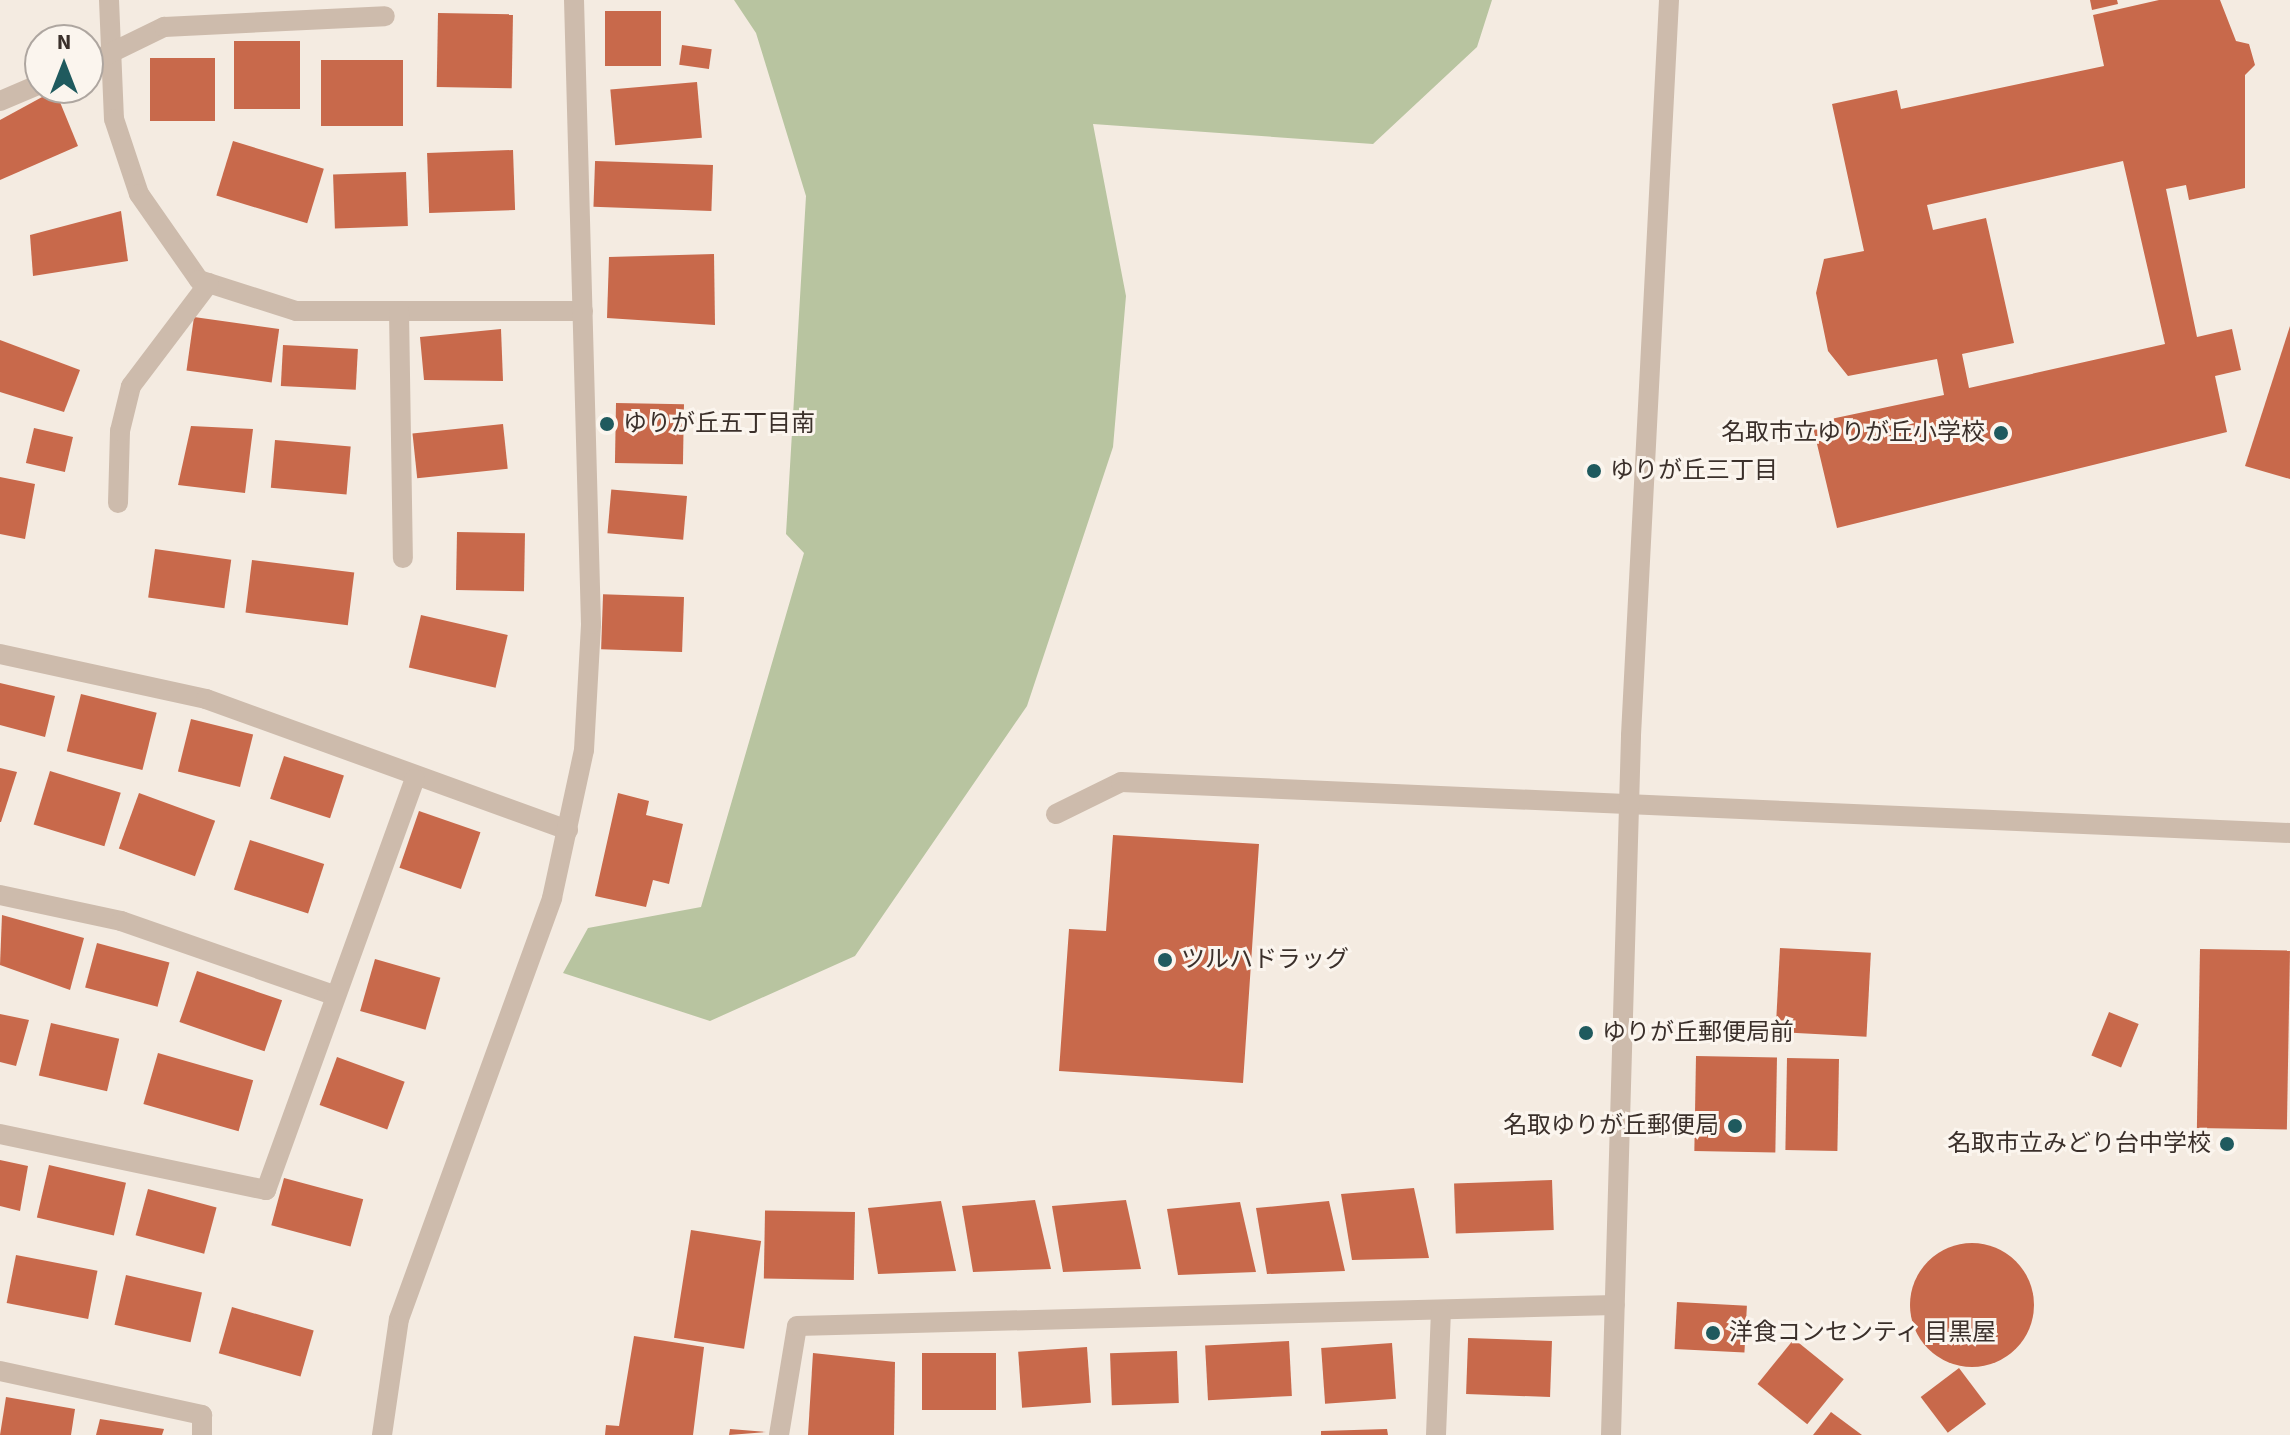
<!DOCTYPE html>
<meta charset="utf-8">
<style>
body{margin:0}
#map{position:relative;width:2290px;height:1435px;overflow:hidden;background:#f4ebe1;font-family:"Source Sans 3","Noto Sans JP",sans-serif}
div>[style]{position:absolute}
.green>*{inset:0;background:#b8c4a0}
.building>*{inset:0;background:#c8694b;transform-origin:0 0}
.round{border-radius:50%}
.minor>*{height:20px;margin:-10px;padding:0 10px;transform-origin:10px;border-radius:10px;background:#cdbbac}
.dots>*{width:22px;height:22px;translate:-50% -50%;box-sizing:border-box;border:4px solid #fbf5ee;border-radius:50%}
span{translate:-50% -50%;white-space:nowrap;text-align:center;line-height:1.15;-webkit-text-stroke:6px #fbf5ee;paint-order:stroke}
.poi-label{font-size:24px;color:#3b302b}
.left{translate:0 -50%;text-align:left}
.right{translate:-100% -50%;text-align:right}
.north{position:absolute;left:24px;top:24px;width:80px;height:80px;box-sizing:border-box;background:#fbf5ee;border:2px solid #aea6a0;border-radius:50%;rotate:0deg;font-size:22px;font-weight:700;line-height:32px;text-align:center;color:#3b302b}
.north::after{content:'';display:block;margin:auto;width:28px;height:36px;background:#1f5a5e;clip-path:polygon(50% 0,100% 100%,50% 72%,0 100%)}
</style>
<div id="map">
<div class="green">
<div style="clip-path:polygon(734px 0,1492px 0,1477px 47px,1373px 144px,1093px 124px,1126px 296px,1113px 447px,1027px 706px,855px 956px,710px 1021px,563px 973px,588px 928px,701px 907px,804px 553px,786px 534px,806px 196px,756px 33px)"></div>
</div>
<div class="building">
<div style="clip-path:polygon(2090px 0,2117px 0,2118px 4px,2092px 10px)"></div>
<div style="clip-path:polygon(evenodd,2159px 0,2220px 0,2236px 41px,2249px 44px,2255px 65px,2245px 75px,2245px 188px,2189px 200px,2186px 185px,2166px 189px,2197px 337px,2232px 329px,2241px 370px,2215px 376px,2227px 432px,1837px 528px,1812px 423px,1944px 395px,1937px 359px,1848px 376px,1828px 351px,1816px 293px,1824px 259px,1864px 251px,1832px 104px,1897px 90px,1901px 109px,2104px 66px,2093px 15px,2159px 0,2123px 161px,2165px 344px,1969px 388px,1962px 354px,2014px 343px,1986px 218px,1933px 230px,1927px 205px,2123px 161px)"></div>
<div style="left:605px;top:11px;width:56px;height:55px"></div>
<div style="left:438px;top:13px;width:75px;height:74px;rotate:1deg"></div>
<div style="left:300px;top:41px;width:68px;height:66px;rotate:90deg"></div>
<div style="left:682px;top:45px;width:30px;height:20px;rotate:8deg"></div>
<div style="left:150px;top:58px;width:65px;height:63px"></div>
<div style="left:403px;top:60px;width:66px;height:82px;rotate:90deg"></div>
<div style="left:697px;top:82px;width:56px;height:87px;rotate:85deg"></div>
<div style="clip-path:polygon(55px 90px,78px 146px,0 180px,0 120px)"></div>
<div style="left:233px;top:141px;width:95px;height:57px;rotate:17deg"></div>
<div style="left:513px;top:150px;width:60px;height:86px;rotate:88deg"></div>
<div style="left:713px;top:165px;width:46px;height:118px;rotate:92deg"></div>
<div style="left:406px;top:172px;width:54px;height:73px;rotate:88deg"></div>
<div style="clip-path:polygon(121px 211px,128px 261px,33px 276px,30px 235px)"></div>
<div style="clip-path:polygon(714px 254px,715px 325px,607px 318px,609px 257px)"></div>
<div style="left:194px;top:317px;width:86px;height:54px;rotate:8deg"></div>
<div style="clip-path:polygon(2290px 326px,2290px 479px,2245px 466px)"></div>
<div style="clip-path:polygon(501px 329px,503px 381px,424px 380px,420px 337px)"></div>
<div style="clip-path:polygon(0 340px,80px 370px,64px 412px,0 392px)"></div>
<div style="left:283px;top:345px;width:75px;height:41px;rotate:3deg"></div>
<div style="left:616px;top:403px;width:68px;height:60px;rotate:1deg"></div>
<div style="left:503px;top:424px;width:45px;height:91px;rotate:84deg"></div>
<div style="clip-path:polygon(191px 426px,253px 429px,245px 493px,178px 485px)"></div>
<div style="left:34px;top:428px;width:40px;height:36px;rotate:13deg"></div>
<div style="left:275px;top:440px;width:76px;height:48px;rotate:5deg"></div>
<div style="clip-path:polygon(0 477px,35px 484px,25px 539px,0 534px)"></div>
<div style="left:687px;top:496px;width:44px;height:76px;rotate:95deg"></div>
<div style="left:457px;top:532px;width:68px;height:58px;rotate:1deg"></div>
<div style="left:155px;top:549px;width:77px;height:49px;rotate:8deg"></div>
<div style="left:252px;top:560px;width:103px;height:53px;rotate:7deg"></div>
<div style="left:684px;top:597px;width:55px;height:81px;rotate:92deg"></div>
<div style="left:421px;top:615px;width:89px;height:54px;rotate:13deg"></div>
<div style="clip-path:polygon(0 683px,55px 696px,45px 737px,0 725px)"></div>
<div style="left:81px;top:694px;width:78px;height:59px;rotate:14deg"></div>
<div style="left:191px;top:719px;width:64px;height:54px;rotate:14deg"></div>
<div style="left:284px;top:756px;width:63px;height:45px;rotate:18deg"></div>
<div style="clip-path:polygon(0 768px,17px 772px,1px 822px,0 822px)"></div>
<div style="left:50px;top:771px;width:74px;height:56px;rotate:17deg"></div>
<div style="left:139px;top:793px;width:81px;height:59px;rotate:20deg"></div>
<div style="clip-path:polygon(618px 793px,649px 801px,646px 815px,683px 824px,669px 884px,653px 880px,646px 907px,595px 896px)"></div>
<div style="left:419px;top:811px;width:65px;height:60px;rotate:19deg"></div>
<div style="clip-path:polygon(1113px 835px,1259px 844px,1243px 1083px,1059px 1071px,1069px 929px,1106px 931px)"></div>
<div style="left:250px;top:840px;width:78px;height:52px;rotate:18deg"></div>
<div style="clip-path:polygon(2px 915px,84px 938px,70px 990px,0 965px)"></div>
<div style="left:97px;top:943px;width:75px;height:46px;rotate:15deg"></div>
<div style="left:1780px;top:948px;width:91px;height:84px;rotate:3deg"></div>
<div style="left:2200px;top:949px;width:90px;height:179px;rotate:1deg"></div>
<div style="left:375px;top:959px;width:68px;height:54px;rotate:16deg"></div>
<div style="left:197px;top:971px;width:90px;height:54px;rotate:19deg"></div>
<div style="left:2109px;top:1012px;width:32px;height:47px;rotate:22deg"></div>
<div style="clip-path:polygon(0 1014px,29px 1020px,16px 1066px,0 1062px)"></div>
<div style="left:51px;top:1023px;width:70px;height:54px;rotate:13deg"></div>
<div style="left:158px;top:1053px;width:99px;height:53px;rotate:16deg"></div>
<div style="left:1696px;top:1056px;width:81px;height:95px;rotate:1deg"></div>
<div style="left:337px;top:1057px;width:72px;height:51px;rotate:20deg"></div>
<div style="left:1787px;top:1058px;width:52px;height:92px;rotate:1deg"></div>
<div style="clip-path:polygon(0 1160px,28px 1166px,20px 1211px,0 1206px)"></div>
<div style="left:49px;top:1165px;width:79px;height:54px;rotate:13deg"></div>
<div style="left:284px;top:1178px;width:82px;height:49px;rotate:15deg"></div>
<div style="left:1552px;top:1180px;width:50px;height:98px;rotate:88deg"></div>
<div style="clip-path:polygon(1414px 1188px,1429px 1258px,1352px 1260px,1341px 1194px)"></div>
<div style="left:148px;top:1189px;width:71px;height:48px;rotate:15deg"></div>
<div style="clip-path:polygon(1035px 1200px,1051px 1269px,973px 1272px,962px 1206px)"></div>
<div style="clip-path:polygon(1126px 1200px,1141px 1269px,1063px 1272px,1052px 1206px)"></div>
<div style="clip-path:polygon(941px 1201px,956px 1271px,878px 1274px,868px 1208px)"></div>
<div style="clip-path:polygon(1329px 1201px,1345px 1271px,1267px 1274px,1256px 1208px)"></div>
<div style="clip-path:polygon(1240px 1202px,1256px 1272px,1178px 1275px,1167px 1209px)"></div>
<div style="left:855px;top:1212px;width:68px;height:90px;rotate:91deg"></div>
<div style="left:691px;top:1230px;width:71px;height:109px;rotate:9deg"></div>
<div class="round" style="left:1910px;top:1243px;width:124px;height:124px"></div>
<div style="left:16px;top:1255px;width:83px;height:49px;rotate:11deg"></div>
<div style="left:126px;top:1275px;width:78px;height:51px;rotate:13deg"></div>
<div style="left:1677px;top:1302px;width:70px;height:47px;rotate:3deg"></div>
<div style="left:232px;top:1307px;width:85px;height:48px;rotate:16deg"></div>
<div style="clip-path:polygon(634px 1336px,704px 1347px,693px 1435px,605px 1435px,606px 1425px,619px 1426px)"></div>
<div style="left:1794px;top:1339px;width:64px;height:58px;rotate:39deg"></div>
<div style="left:1289px;top:1341px;width:55px;height:84px;rotate:87deg"></div>
<div style="left:1552px;top:1341px;width:56px;height:84px;rotate:92deg"></div>
<div style="left:1392px;top:1343px;width:56px;height:71px;rotate:86deg"></div>
<div style="left:1087px;top:1347px;width:56px;height:69px;rotate:86deg"></div>
<div style="left:1177px;top:1351px;width:52px;height:67px;rotate:88deg"></div>
<div style="clip-path:polygon(813px 1353px,895px 1362px,894px 1435px,808px 1435px)"></div>
<div style="left:996px;top:1353px;width:57px;height:74px;rotate:90deg"></div>
<div style="left:1959px;top:1368px;width:45px;height:48px;rotate:53deg"></div>
<div style="clip-path:polygon(6px 1397px,75px 1409px,71px 1435px,0 1435px)"></div>
<div style="clip-path:polygon(1831px 1412px,1862px 1435px,1813px 1435px)"></div>
<div style="clip-path:polygon(100px 1419px,164px 1429px,162px 1435px,96px 1435px)"></div>
<div style="clip-path:polygon(730px 1429px,766px 1432px,729px 1435px)"></div>
<div style="clip-path:polygon(1387px 1429px,1388px 1435px,1321px 1435px,1321px 1431px)"></div>
</div>
<div class="minor">
<div style="left:109px;top:0;width:119px;rotate:87.6deg"></div>
<div style="left:114px;top:119px;width:79px;rotate:71.6deg"></div>
<div style="left:139px;top:194px;width:105px;rotate:55.1deg"></div>
<div style="left:199px;top:280px;width:102px;rotate:17.7deg"></div>
<div style="left:296px;top:311px;width:287px"></div>
<div style="left:88px;top:64px;width:85px;rotate:-26deg"></div>
<div style="left:164px;top:27px;width:221px;rotate:-2.8deg"></div>
<div style="left:0;top:101px;width:43px;rotate:-23deg"></div>
<div style="left:399px;top:311px;width:247px;rotate:89.1deg"></div>
<div style="left:118px;top:503px;width:72px;rotate:-88.4deg"></div>
<div style="left:120px;top:431px;width:46px;rotate:-76.3deg"></div>
<div style="left:131px;top:386px;width:129px;rotate:-52.9deg"></div>
<div style="left:0;top:654px;width:211px;rotate:12.3deg"></div>
<div style="left:206px;top:699px;width:385px;rotate:19.9deg"></div>
<div style="left:1056px;top:814px;width:72px;rotate:-26.2deg"></div>
<div style="left:1121px;top:782px;width:1170px;rotate:2.5deg"></div>
<div style="left:0;top:895px;width:124px;rotate:12.1deg"></div>
<div style="left:121px;top:921px;width:225px;rotate:19.2deg"></div>
<div style="left:0;top:1134px;width:272px;rotate:11.9deg"></div>
<div style="left:266px;top:1190px;width:437px;rotate:-70.1deg"></div>
<div style="left:0;top:1371px;width:207px;rotate:12.3deg"></div>
<div style="left:202px;top:1415px;width:20px;rotate:90deg"></div>
<div style="left:382px;top:1435px;width:117px;rotate:-81.7deg"></div>
<div style="left:399px;top:1319px;width:448px;rotate:-70deg"></div>
<div style="left:552px;top:898px;width:151px;rotate:-77.8deg"></div>
<div style="left:584px;top:750px;width:126px;rotate:-86.8deg"></div>
<div style="left:591px;top:624px;width:624px;rotate:-91.56deg"></div>
<div style="left:779px;top:1435px;width:110px;rotate:-80.6deg"></div>
<div style="left:797px;top:1326px;width:818px;rotate:-1.47deg"></div>
<div style="left:1436px;top:1435px;width:122px;rotate:-87.7deg"></div>
<div style="left:1611px;top:1435px;width:700px;rotate:-88.36deg"></div>
<div style="left:1631px;top:735px;width:736px;rotate:-87.04deg"></div>
</div>
<div class="dots">
<div style="left:607px;top:424px;background:#1f5a5e"></div>
<div style="left:2001px;top:433px;background:#1f5a5e"></div>
<div style="left:1594px;top:471px;background:#1f5a5e"></div>
<div style="left:1165px;top:960px;background:#1f5a5e"></div>
<div style="left:1586px;top:1033px;background:#1f5a5e"></div>
<div style="left:1735px;top:1126px;background:#1f5a5e"></div>
<div style="left:2227px;top:1144px;background:#1f5a5e"></div>
<div style="left:1713px;top:1333px;background:#1f5a5e"></div>
</div>
<div class="poi-label">
<span class="left" style="left:623px;top:424px">ゆりが丘五丁目南</span>
<span class="right" style="left:1985px;top:433px">名取市立ゆりが丘小学校</span>
<span class="left" style="left:1610px;top:471px">ゆりが丘三丁目</span>
<span class="left" style="left:1181px;top:960px">ツルハドラッグ</span>
<span class="left" style="left:1602px;top:1033px">ゆりが丘郵便局前</span>
<span class="right" style="left:1719px;top:1126px">名取ゆりが丘郵便局</span>
<span class="right" style="left:2211px;top:1144px">名取市立みどり台中学校</span>
<span class="left" style="left:1729px;top:1333px">洋食コンセンティ 目黒屋</span>
</div>
<div class="north">N</div>
</div>
